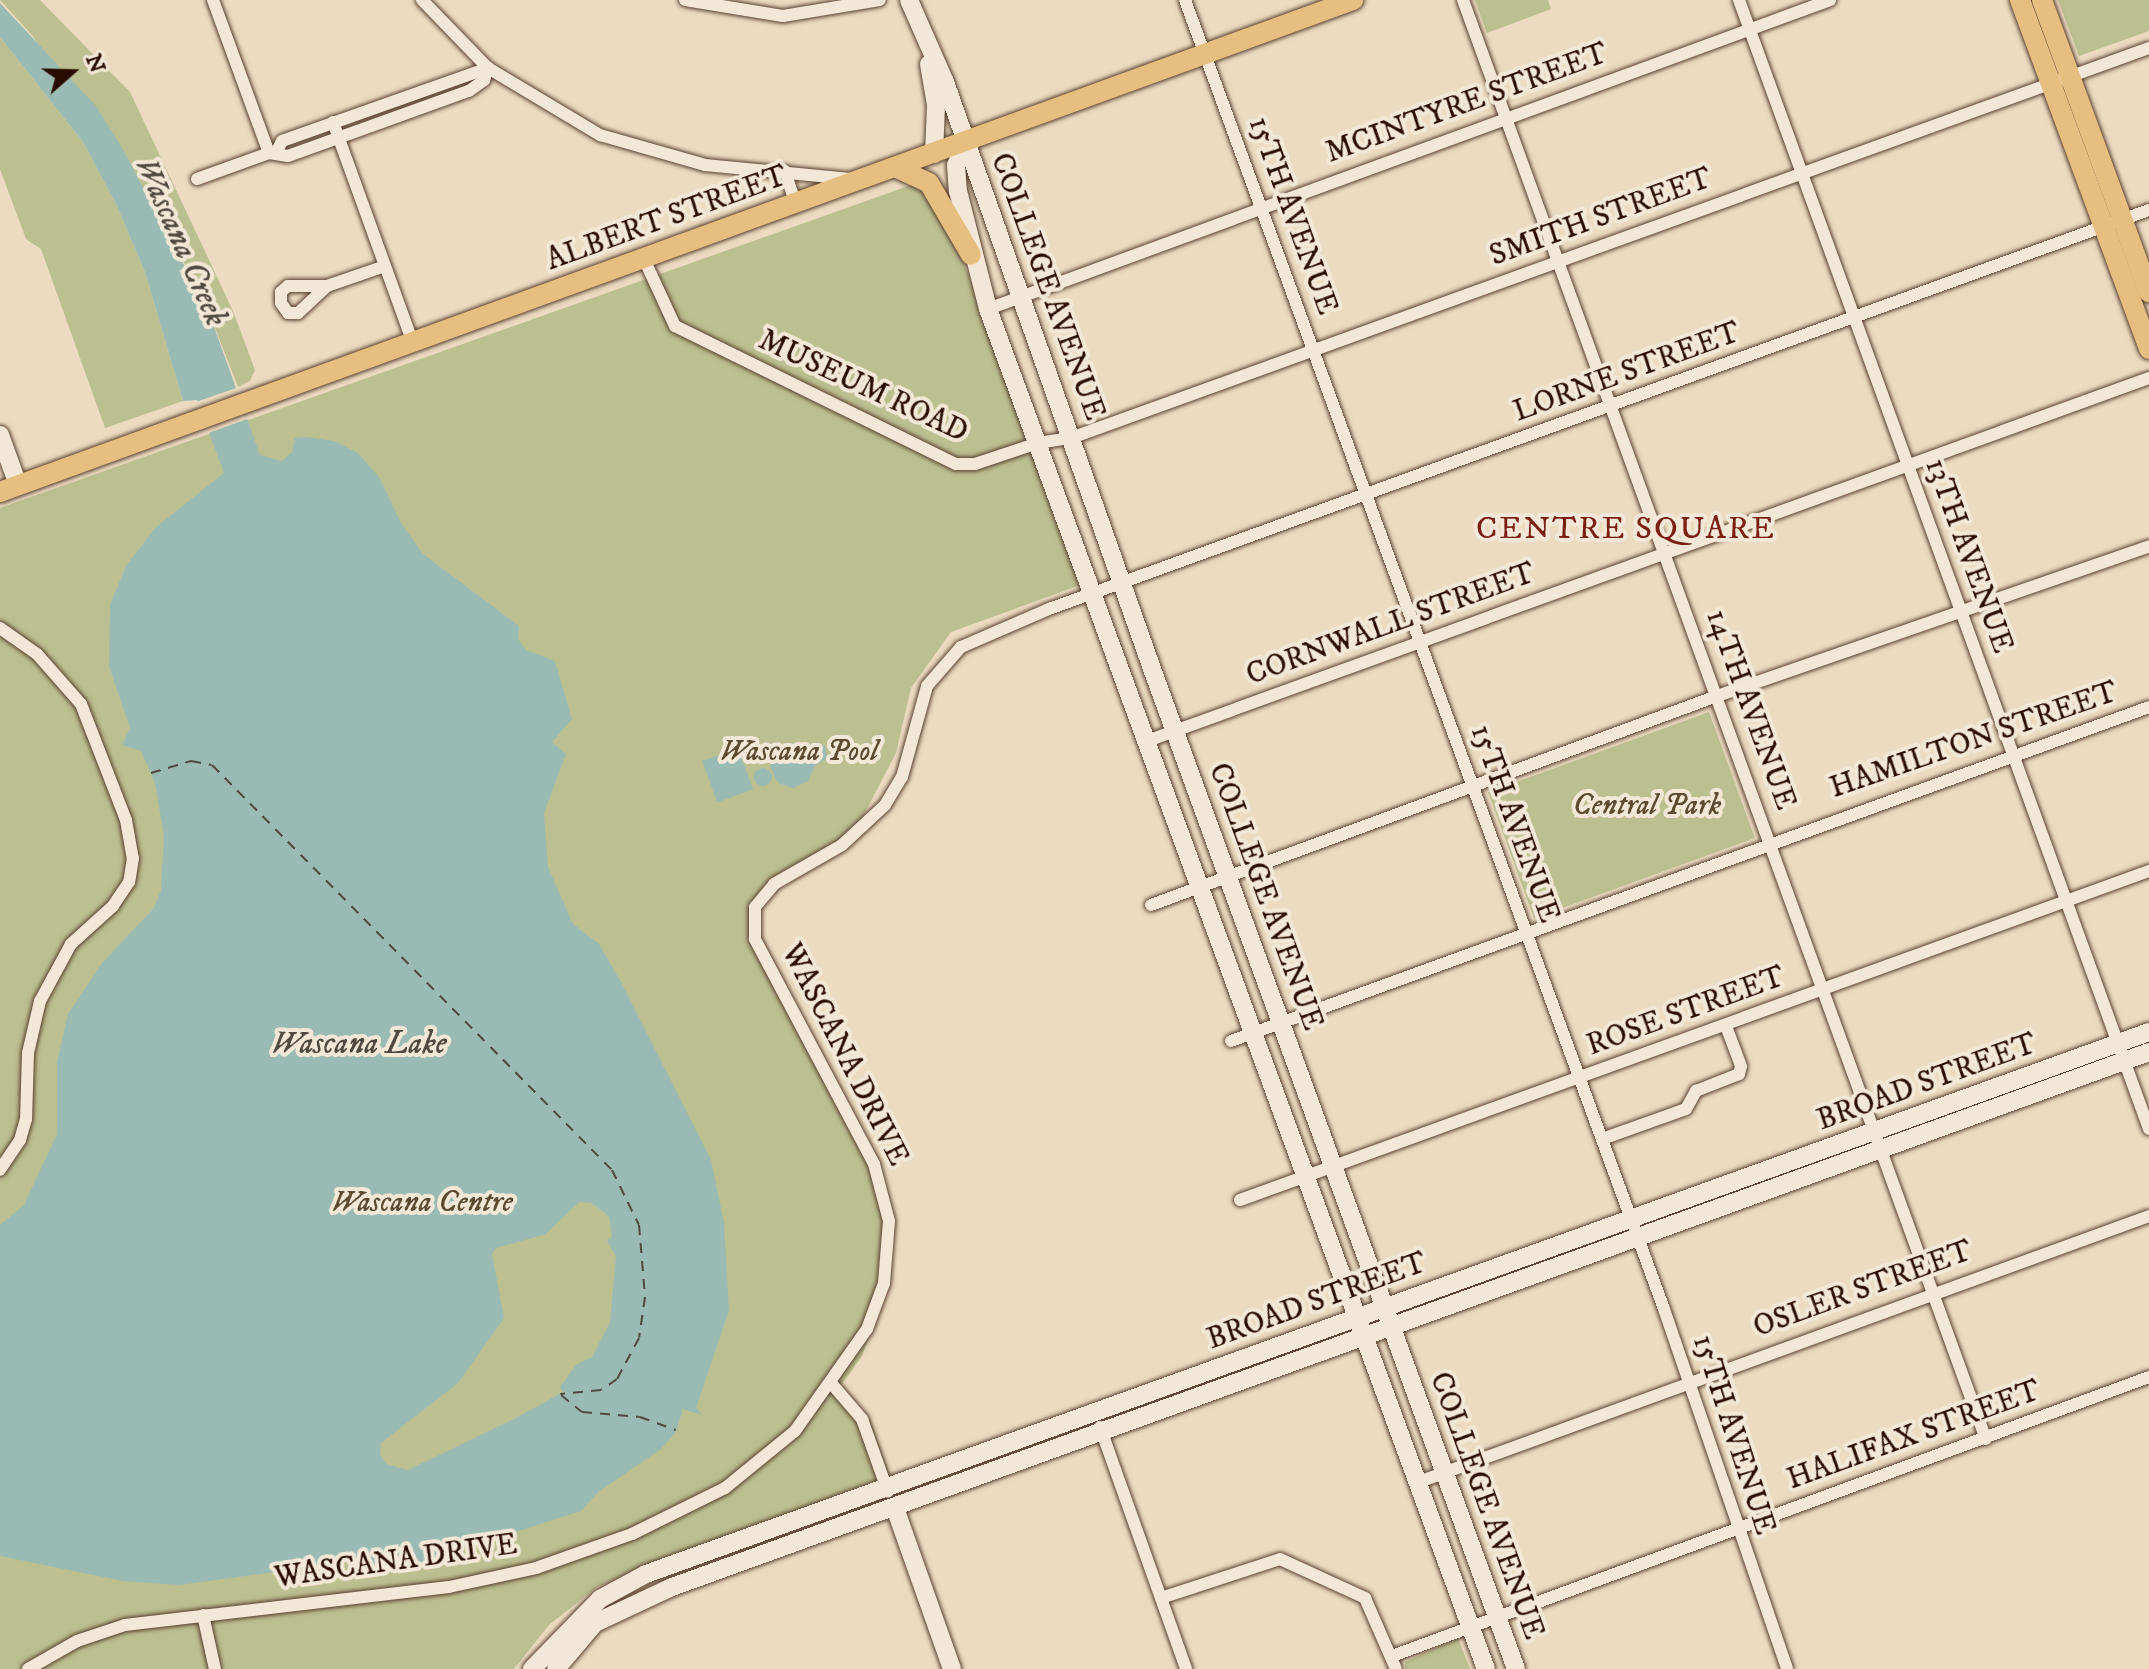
<!DOCTYPE html>
<style>
body{margin:0}
#map{position:relative;width:2149px;height:1669px;overflow:hidden;background:#ecdbc1;font-family:"IM FELL DW Pica",serif}
div>[style]{position:absolute}
.green>*{inset:0;background:#bcbf90;transform-origin:0 0}
.water>*{inset:0;background:#99bbb3;transform-origin:0 0}
.round{border-radius:50%}
.pier>*{inset:0;background:#ecdbc1}
.ferry>*{height:2px;margin-top:-1px;transform-origin:0;background:repeating-linear-gradient(90deg,#50493f 0 10px,transparent 0 18px)}
.roads{filter:drop-shadow(0 0 2px #5a4030) drop-shadow(0 0 2px #5a4030)}
.street>*{height:12px;margin:-6px;padding:0 6px;transform-origin:6px;border-radius:6px;background:#f3e8d7}
.secondary>*{height:18px;margin:-9px;padding:0 9px;transform-origin:9px;border-radius:9px;background:#f3e8d7}
.primary>*{height:20px;margin:-10px;padding:0 10px;transform-origin:10px;border-radius:10px;background:#e6be80}
span{translate:-50% -50%;white-space:nowrap;text-align:center;line-height:1.15;-webkit-text-stroke:8px #f3e8d7;paint-order:stroke}
.street-label{font-size:30px;color:#290c00}
.park-label{font-size:30px;color:#5c4b32;font-style:italic}
.water-label{font-size:32px;color:#50493f;font-style:italic}
.neighbourhood-label{font-size:32px;color:#7a1f14;letter-spacing:2px}
.north{position:absolute;left:32px;top:32px;width:80px;height:80px;-webkit-text-stroke:6px #f3e8d7;paint-order:stroke;rotate:70deg;font-size:22px;font-weight:700;line-height:32px;text-align:center;color:#290c00}
.north::after{content:'';display:block;margin:auto;width:28px;height:36px;background:#290c00;clip-path:polygon(50% 0,100% 100%,50% 72%,0 100%)}
</style>
<div id="map">
<div class="green">
<div style="clip-path:polygon(0 0,40px 0,130px 92px,233px 311px,255px 370px,250px 381px,238px 387px,208px 310px,173px 241px,31px 34px)"></div>
<div style="clip-path:polygon(1475px 0,1548px 0,1551px 9px,1487px 33px)"></div>
<div style="clip-path:polygon(2058px 0,2149px 0,2149px 31px,2079px 56px)"></div>
<div style="clip-path:polygon(0 37px,83px 142px,116px 204px,145px 272px,183px 401px,105px 428px,41px 249px,26px 239px,0 169px)"></div>
<div style="clip-path:polygon(914px 184px,928px 191px,961px 255px,1083px 584px,951px 632px,911px 688px,896px 753px,845px 851px,782px 885px,760px 908px,759px 940px,865px 1136px,891px 1221px,891px 1276px,862px 1356px,840px 1387px,870px 1419px,890px 1475px,597px 1587px,549px 1625px,514px 1669px,0 1669px,0 508px)"></div>
<div style="left:1709px;top:712px;width:134px;height:235px;rotate:70deg"></div>
<div style="clip-path:polygon(1458px 1638px,1470px 1669px,1405px 1669px,1405px 1662px)"></div>
</div>
<div class="water">
<div style="clip-path:polygon(evenodd,0 3px,96px 106px,121px 146px,208px 310px,260px 455px,282px 461px,292px 452px,295px 438px,306px 437px,334px 441px,358px 453px,379px 477px,401px 523px,423px 554px,519px 626px,518px 639px,526px 650px,555px 661px,572px 719px,552px 742px,566px 754px,544px 813px,548px 867px,573px 924px,599px 944px,622px 984px,711px 1160px,724px 1223px,729px 1311px,696px 1408px,702px 1415px,683px 1409px,676px 1432px,661px 1449px,598px 1492px,581px 1511px,388px 1573px,362px 1560px,179px 1585px,123px 1581px,0 1556px,0 1225px,24px 1205px,57px 1134px,57px 1062px,68px 1014px,102px 963px,154px 908px,161px 890px,164px 836px,155px 783px,141px 751px,122px 745px,130px 728px,109px 666px,110px 605px,126px 566px,155px 528px,224px 473px,197px 400px,183px 401px,145px 272px,116px 204px,83px 142px,0 37px,0 3px,579px 1202px,591px 1203px,609px 1216px,612px 1237px,607px 1241px,616px 1256px,610px 1322px,592px 1357px,577px 1364px,560px 1387px,563px 1392px,516px 1418px,408px 1470px,386px 1464px,380px 1454px,381px 1443px,458px 1383px,504px 1318px,492px 1254px,496px 1248px,546px 1234px,579px 1202px)"></div>
<div style="clip-path:polygon(819px 743px,825px 746px,827px 758px,815px 766px,808px 781px,793px 788px,778px 783px,770px 767px,775px 750px,792px 743px,810px 751px)"></div>
<div style="left:738px;top:748px;width:44px;height:38px;rotate:70deg"></div>
<div class="round" style="left:754px;top:768px;width:18px;height:18px"></div>
</div>
<div class="pier">
<div style="clip-path:polygon(242px 386px,250px 418px,206px 434px,194px 404px,190px 404px)"></div>
</div>
<div class="ferry">
<div style="left:151px;top:773px;width:42px;rotate:-16.7deg"></div>
<div style="left:191px;top:761px;width:21px;rotate:11deg"></div>
<div style="left:212px;top:765px;width:569px;rotate:45.36deg"></div>
<div style="left:612px;top:1170px;width:61px;rotate:63.9deg"></div>
<div style="left:639px;top:1225px;width:72px;rotate:85.2deg"></div>
<div style="left:645px;top:1297px;width:41px;rotate:98.3deg"></div>
<div style="left:639px;top:1338px;width:47px;rotate:118.2deg"></div>
<div style="left:617px;top:1379px;width:19px;rotate:145deg"></div>
<div style="left:601px;top:1390px;width:41px;rotate:174.4deg"></div>
<div style="left:561px;top:1395px;width:27px;rotate:39deg"></div>
<div style="left:582px;top:1412px;width:58px;rotate:4.9deg"></div>
<div style="left:640px;top:1417px;width:38px;rotate:20deg"></div>
</div>
<div class="roads">
<div class="street">
<div style="left:213px;top:0;width:163px;rotate:69.9deg"></div>
<div style="left:422px;top:0;width:95px;rotate:45.9deg"></div>
<div style="left:488px;top:68px;width:131px;rotate:30.9deg"></div>
<div style="left:600px;top:135px;width:109px;rotate:15.9deg"></div>
<div style="left:705px;top:165px;width:146px;rotate:5.5deg"></div>
<div style="left:685px;top:0;width:99px;rotate:9.3deg"></div>
<div style="left:783px;top:16px;width:98px;rotate:-9.4deg"></div>
<div style="left:1185px;top:0;width:1394px;rotate:69.9deg"></div>
<div style="left:1664px;top:1309px;width:380px;rotate:71.1deg"></div>
<div style="left:1463px;top:0;width:1531px;rotate:70.03deg"></div>
<div style="left:1739px;top:0;width:1201px;rotate:70.04deg"></div>
<div style="left:333px;top:122px;width:235px;rotate:70.1deg"></div>
<div style="left:276px;top:153px;width:13px;rotate:-63deg"></div>
<div style="left:282px;top:141px;width:219px;rotate:-19.5deg"></div>
<div style="left:785px;top:171px;width:35px;rotate:72deg"></div>
<div style="left:197px;top:179px;width:77px;rotate:-19.9deg"></div>
<div style="left:269px;top:153px;width:19px;rotate:9deg"></div>
<div style="left:288px;top:156px;width:192px;rotate:-19.8deg"></div>
<div style="left:469px;top:91px;width:19px;rotate:-36deg"></div>
<div style="left:484px;top:80px;width:13px;rotate:-72deg"></div>
<div style="left:644px;top:259px;width:74px;rotate:65.2deg"></div>
<div style="left:675px;top:326px;width:313px;rotate:26.2deg"></div>
<div style="left:956px;top:464px;width:19px"></div>
<div style="left:975px;top:464px;width:66px;rotate:-18.4deg"></div>
<div style="left:1038px;top:443px;width:33px;rotate:-9deg"></div>
<div style="left:1071px;top:438px;width:1146px;rotate:-19.89deg"></div>
<div style="left:327px;top:286px;width:40px;rotate:137deg"></div>
<div style="left:298px;top:313px;width:10px;rotate:180deg"></div>
<div style="left:288px;top:313px;width:12px;rotate:-125deg"></div>
<div style="left:281px;top:303px;width:11px;rotate:-90deg"></div>
<div style="left:281px;top:292px;width:9px;rotate:-41deg"></div>
<div style="left:288px;top:286px;width:39px"></div>
<div style="left:327px;top:286px;width:61px;rotate:-19deg"></div>
<div style="left:988px;top:309px;width:897px;rotate:-20.15deg"></div>
<div style="left:0;top:628px;width:45px;rotate:35.1deg"></div>
<div style="left:37px;top:654px;width:67px;rotate:48.7deg"></div>
<div style="left:81px;top:704px;width:124px;rotate:68.8deg"></div>
<div style="left:126px;top:820px;width:39px;rotate:80deg"></div>
<div style="left:133px;top:858px;width:24px;rotate:99deg"></div>
<div style="left:129px;top:882px;width:29px;rotate:124deg"></div>
<div style="left:113px;top:906px;width:57px;rotate:137.9deg"></div>
<div style="left:71px;top:944px;width:65px;rotate:118.5deg"></div>
<div style="left:40px;top:1001px;width:53px;rotate:103deg"></div>
<div style="left:28px;top:1053px;width:66px;rotate:91.7deg"></div>
<div style="left:26px;top:1119px;width:22px;rotate:106deg"></div>
<div style="left:20px;top:1140px;width:36px;rotate:124deg"></div>
<div style="left:1147px;top:741px;width:1066px;rotate:-19.91deg"></div>
<div style="left:1151px;top:905px;width:603px;rotate:-20.27deg"></div>
<div style="left:1717px;top:696px;width:457px;rotate:-19.1deg"></div>
<div style="left:1231px;top:1041px;width:977px;rotate:-19.99deg"></div>
<div style="left:1602px;top:1139px;width:89px;rotate:-19.7deg"></div>
<div style="left:1686px;top:1109px;width:21px;rotate:-61deg"></div>
<div style="left:1696px;top:1091px;width:46px;rotate:-21.6deg"></div>
<div style="left:1739px;top:1074px;width:8px;rotate:-76deg"></div>
<div style="left:1741px;top:1066px;width:43px;rotate:-110.6deg"></div>
<div style="left:1240px;top:1200px;width:967px;rotate:-19.9deg"></div>
<div style="left:831px;top:1383px;width:48px;rotate:49.3deg"></div>
<div style="left:862px;top:1419px;width:77px;rotate:70.4deg"></div>
<div style="left:1100px;top:1427px;width:257px;rotate:70.4deg"></div>
<div style="left:1416px;top:1483px;width:780px;rotate:-20.01deg"></div>
<div style="left:1161px;top:1598px;width:125px;rotate:-18.1deg"></div>
<div style="left:1280px;top:1559px;width:94px;rotate:24.6deg"></div>
<div style="left:1365px;top:1598px;width:77px;rotate:66.4deg"></div>
<div style="left:203px;top:1615px;width:55px;rotate:77.5deg"></div>
<div style="left:1392px;top:1656px;width:807px;rotate:-20.23deg"></div>
<div style="left:28px;top:1669px;width:56px;rotate:-29.7deg"></div>
<div style="left:77px;top:1641px;width:51px;rotate:-18.4deg"></div>
<div style="left:125px;top:1625px;width:326px;rotate:-6.7deg"></div>
<div style="left:449px;top:1587px;width:89px;rotate:-12.3deg"></div>
<div style="left:536px;top:1568px;width:102px;rotate:-19.5deg"></div>
<div style="left:632px;top:1534px;width:104px;rotate:-26.3deg"></div>
<div style="left:725px;top:1488px;width:90px;rotate:-39.2deg"></div>
<div style="left:795px;top:1431px;width:125px;rotate:-54.8deg"></div>
<div style="left:867px;top:1329px;width:49px;rotate:-69.7deg"></div>
<div style="left:884px;top:1283px;width:62px;rotate:-85.4deg"></div>
<div style="left:889px;top:1221px;width:59px;rotate:-104.7deg"></div>
<div style="left:874px;top:1164px;width:255px;rotate:-117.9deg"></div>
<div style="left:755px;top:939px;width:32px;rotate:-90deg"></div>
<div style="left:755px;top:907px;width:30px;rotate:-50deg"></div>
<div style="left:774px;top:884px;width:78px;rotate:-29.8deg"></div>
<div style="left:842px;top:845px;width:59px;rotate:-42.9deg"></div>
<div style="left:885px;top:805px;width:33px;rotate:-59deg"></div>
<div style="left:902px;top:777px;width:94px;rotate:-74.6deg"></div>
<div style="left:927px;top:686px;width:52px;rotate:-48.9deg"></div>
<div style="left:961px;top:647px;width:96px;rotate:-23.4deg"></div>
<div style="left:1049px;top:609px;width:1170px;rotate:-19.94deg"></div>
</div>
<div class="secondary">
<div style="left:909px;top:0;width:90px;rotate:66.3deg"></div>
<div style="left:945px;top:82px;width:619px;rotate:70.57deg"></div>
<div style="left:1151px;top:666px;width:1067px;rotate:70deg"></div>
<div style="left:929px;top:64px;width:42px;rotate:80.3deg"></div>
<div style="left:936px;top:105px;width:49px;rotate:92.3deg"></div>
<div style="left:966px;top:143px;width:24px;rotate:114deg"></div>
<div style="left:956px;top:165px;width:26px;rotate:86deg"></div>
<div style="left:958px;top:191px;width:122px;rotate:75.7deg"></div>
<div style="left:988px;top:309px;width:1448px;rotate:69.89deg"></div>
<div style="left:0;top:435px;width:53px;rotate:70.2deg"></div>
<div style="left:895px;top:1508px;width:171px;rotate:70.5deg"></div>
<div style="left:532px;top:1669px;width:98px;rotate:-45.8deg"></div>
<div style="left:600px;top:1599px;width:52px;rotate:-28.5deg"></div>
<div style="left:646px;top:1574px;width:1598px;rotate:-19.83deg"></div>
<div style="left:556px;top:1669px;width:60px;rotate:-49.7deg"></div>
<div style="left:595px;top:1623px;width:85px;rotate:-25.1deg"></div>
<div style="left:672px;top:1587px;width:1571px;rotate:-19.91deg"></div>
</div>
<div class="primary">
<div style="left:2020px;top:0;width:372px;rotate:69.7deg"></div>
<div style="left:2042px;top:0;width:311px;rotate:69.9deg"></div>
<div style="left:897px;top:168px;width:35px;rotate:25deg"></div>
<div style="left:929px;top:183px;width:83px;rotate:59.7deg"></div>
<div style="left:0;top:492px;width:1440px;rotate:-19.98deg"></div>
</div>
</div>
<div class="street-label">
<span style="left:1467px;top:104px;rotate:-20deg">MCINTYRE STREET</span>
<span style="left:1292px;top:216px;rotate:70deg">15TH AVENUE</span>
<span style="left:1601px;top:218px;rotate:-20deg">SMITH STREET</span>
<span style="left:667px;top:219px;rotate:-20deg">ALBERT STREET</span>
<span style="left:1047px;top:287px;rotate:70deg">COLLEGE AVENUE</span>
<span style="left:1627px;top:373px;rotate:-20deg">LORNE STREET</span>
<span style="left:863px;top:387px;rotate:25deg">MUSEUM ROAD</span>
<span style="left:1968px;top:556px;rotate:70deg">13TH AVENUE</span>
<span style="left:1391px;top:625px;rotate:-20deg">CORNWALL STREET</span>
<span style="left:1750px;top:710px;rotate:70deg">14TH AVENUE</span>
<span style="left:1974px;top:741px;rotate:-19deg">HAMILTON STREET</span>
<span style="left:1514px;top:824px;rotate:70deg">15TH AVENUE</span>
<span style="left:1265px;top:897px;rotate:70deg">COLLEGE AVENUE</span>
<span style="left:1686px;top:1012px;rotate:-20deg">ROSE STREET</span>
<span style="left:844px;top:1055px;rotate:63deg">WASCANA DRIVE</span>
<span style="left:1927px;top:1083px;rotate:-20deg">BROAD STREET</span>
<span style="left:1863px;top:1290px;rotate:-20deg">OSLER STREET</span>
<span style="left:1317px;top:1302px;rotate:-20deg">BROAD STREET</span>
<span style="left:1733px;top:1435px;rotate:72deg">15TH AVENUE</span>
<span style="left:1914px;top:1436px;rotate:-20deg">HALIFAX STREET</span>
<span style="left:1486px;top:1506px;rotate:70deg">COLLEGE AVENUE</span>
<span style="left:396px;top:1562px;rotate:-8deg">WASCANA DRIVE</span>
</div>
<div class="park-label">
<span style="left:799px;top:752px">Wascana Pool</span>
<span style="left:1647px;top:806px">Central Park</span>
<span style="left:422px;top:1203px">Wascana Centre</span>
</div>
<div class="water-label">
<span style="left:180px;top:242px;rotate:66deg">Wascana Creek</span>
<span style="left:359px;top:1044px">Wascana Lake</span>
</div>
<div class="neighbourhood-label">
<span style="left:1626px;top:529px">CENTRE SQUARE</span>
</div>
<div class="north">N</div>
</div>
